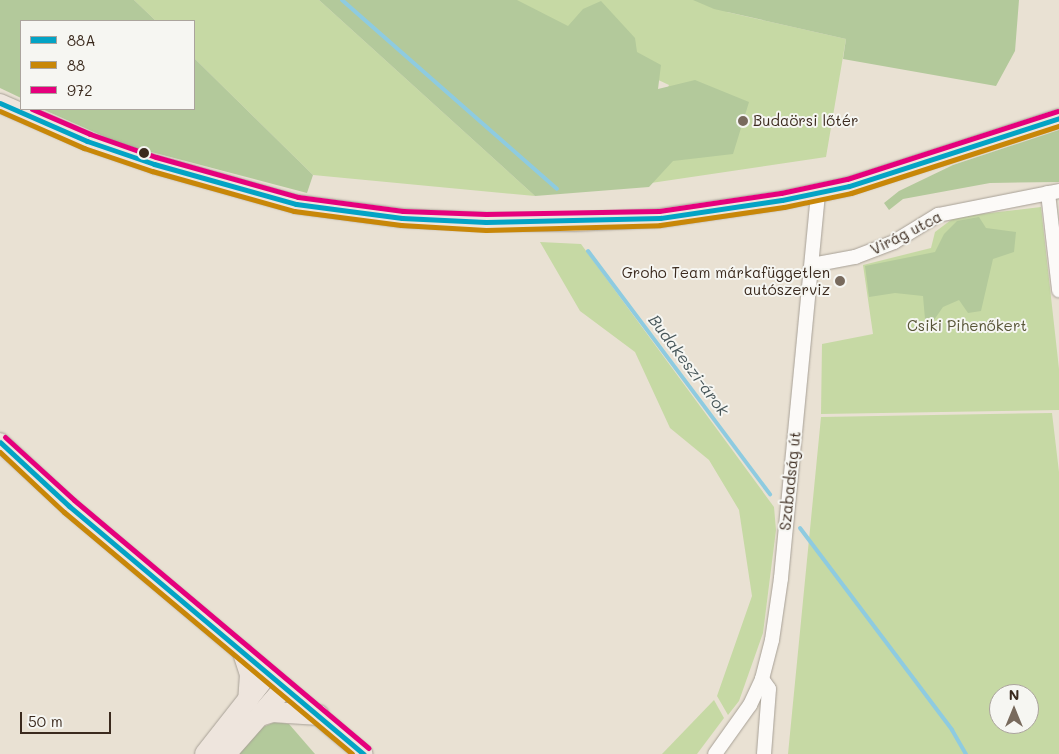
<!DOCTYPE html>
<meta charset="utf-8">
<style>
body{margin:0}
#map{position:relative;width:1059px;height:754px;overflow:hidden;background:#e9e1d3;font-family:Mali,sans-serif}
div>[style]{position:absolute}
.green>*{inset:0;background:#c6d9a4}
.forest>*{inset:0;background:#b3c99b}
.stream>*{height:4px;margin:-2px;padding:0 2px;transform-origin:2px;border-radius:2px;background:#8ecbe0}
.roads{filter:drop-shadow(0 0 1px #a7a096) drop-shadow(0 0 1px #a7a096)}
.minor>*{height:14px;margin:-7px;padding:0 7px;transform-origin:7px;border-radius:7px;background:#fcfaf8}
.major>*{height:18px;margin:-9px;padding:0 9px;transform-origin:9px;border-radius:9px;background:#eee5dd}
.highway>*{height:20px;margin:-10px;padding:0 10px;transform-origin:10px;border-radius:10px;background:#eee5dd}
.bus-1>*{height:5px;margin:-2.5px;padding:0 2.5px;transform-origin:2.5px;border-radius:2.5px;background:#03a3c5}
.bus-2>*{height:5px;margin:-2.5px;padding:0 2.5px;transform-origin:2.5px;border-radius:2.5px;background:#c88708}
.bus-3>*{height:5px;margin:-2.5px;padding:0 2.5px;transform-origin:2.5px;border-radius:2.5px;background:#e5007d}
.dots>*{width:14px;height:14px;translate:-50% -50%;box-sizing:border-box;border:2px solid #f6f6f2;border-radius:50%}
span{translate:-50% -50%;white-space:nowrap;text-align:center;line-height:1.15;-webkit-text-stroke:4px #f6f6f2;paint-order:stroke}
.poi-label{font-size:15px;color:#3b2a1e}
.left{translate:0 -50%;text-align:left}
.right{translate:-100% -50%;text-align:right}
.street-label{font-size:15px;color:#3b2a1e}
.park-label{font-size:15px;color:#575436}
.water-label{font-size:16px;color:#48575a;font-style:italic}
.legend{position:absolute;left:20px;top:20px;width:175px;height:90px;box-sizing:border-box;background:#f6f6f2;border:1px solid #aba49d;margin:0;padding:6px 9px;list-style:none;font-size:15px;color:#3b2a1e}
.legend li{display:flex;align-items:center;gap:10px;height:25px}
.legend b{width:25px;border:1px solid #aba49d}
.north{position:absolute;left:989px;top:684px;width:50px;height:50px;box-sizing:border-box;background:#f6f6f2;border:1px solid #aba49d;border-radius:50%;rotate:0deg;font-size:14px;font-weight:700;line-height:20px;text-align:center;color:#3b2a1e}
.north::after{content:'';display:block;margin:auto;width:18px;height:22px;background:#786a5d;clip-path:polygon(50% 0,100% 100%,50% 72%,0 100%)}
.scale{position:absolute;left:20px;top:712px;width:91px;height:22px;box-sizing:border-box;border:2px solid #3b2a1e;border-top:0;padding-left:6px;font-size:15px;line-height:18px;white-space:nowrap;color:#3b2a1e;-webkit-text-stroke:4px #f6f6f2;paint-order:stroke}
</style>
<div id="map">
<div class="green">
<div style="clip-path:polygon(134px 0,319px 0,535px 196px,313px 175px,194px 58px,194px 21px,156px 21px)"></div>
<div style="clip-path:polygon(489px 0,729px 0,727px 12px,846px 39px,826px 157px,624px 187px,669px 85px)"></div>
<div style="clip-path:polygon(1041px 207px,1059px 369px,1059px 410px,821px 414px,822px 344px,873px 334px,863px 265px,931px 248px,935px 232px,955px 217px)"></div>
<div style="clip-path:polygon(540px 242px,581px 244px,774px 507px,776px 530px,763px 633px,739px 701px,728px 715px,717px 696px,752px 596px,739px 510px,709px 460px,670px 428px,635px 352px,580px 311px)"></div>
<div style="clip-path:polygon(evenodd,1052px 413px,1059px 472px,1059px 754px,788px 754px,821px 417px,1052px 413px,999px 694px,1029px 694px,1029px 724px,999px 724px,999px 694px)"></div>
<div style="clip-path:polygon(714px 700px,724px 718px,697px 754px,662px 754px)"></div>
</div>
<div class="forest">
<div style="clip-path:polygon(0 0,134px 0,156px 21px,21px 21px,21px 98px,0 88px)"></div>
<div style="clip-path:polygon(319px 0,517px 0,568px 26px,583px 9px,601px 1px,635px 38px,637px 52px,661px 65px,658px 89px,695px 80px,749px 102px,733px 154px,673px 161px,649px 187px,535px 196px)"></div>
<div style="clip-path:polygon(693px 0,1019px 0,1015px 51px,996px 86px,843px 59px,846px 39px,714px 9px)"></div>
<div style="clip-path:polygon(194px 58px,313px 175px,307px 193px,121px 144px,42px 109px,194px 109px)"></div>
<div style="clip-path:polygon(1059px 130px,1059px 182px,990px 183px,903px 199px,889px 210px,884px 203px,899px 191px,953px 165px)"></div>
<div style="clip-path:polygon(979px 217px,986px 228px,1016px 232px,1014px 252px,993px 259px,981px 311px,968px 313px,959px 300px,943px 307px,934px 320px,925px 319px,923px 296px,895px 293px,869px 297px,865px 266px,935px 252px,944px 234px,957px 221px)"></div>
<div style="clip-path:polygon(275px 722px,289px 724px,315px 754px,238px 754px,263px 727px)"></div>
</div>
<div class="stream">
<div style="left:342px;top:0;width:286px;rotate:41.3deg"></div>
<div style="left:588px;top:251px;width:304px;rotate:53.2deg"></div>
<div style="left:800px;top:528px;width:253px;rotate:53deg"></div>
<div style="left:952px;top:730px;width:28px;rotate:60deg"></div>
</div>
<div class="roads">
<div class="minor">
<div style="left:1048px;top:193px;width:98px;rotate:83.5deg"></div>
<div style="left:812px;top:265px;width:44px;rotate:-10.5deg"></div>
<div style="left:855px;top:257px;width:42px;rotate:-21deg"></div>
<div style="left:894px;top:242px;width:52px;rotate:-31.5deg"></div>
<div style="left:938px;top:215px;width:123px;rotate:-11.2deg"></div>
<div style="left:762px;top:679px;width:12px;rotate:55deg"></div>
<div style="left:769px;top:689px;width:65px;rotate:94.4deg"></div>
<div style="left:715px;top:754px;width:60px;rotate:-54.5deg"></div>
<div style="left:750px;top:705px;width:29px;rotate:-65deg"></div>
<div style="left:762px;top:679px;width:40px;rotate:-75.6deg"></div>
<div style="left:772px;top:640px;width:63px;rotate:-81.7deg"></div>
<div style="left:781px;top:578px;width:387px;rotate:-84.5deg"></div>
</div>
<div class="major">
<div style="left:0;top:103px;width:95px;rotate:23.6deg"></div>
<div style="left:87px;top:141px;width:71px;rotate:18.9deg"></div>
<div style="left:154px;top:164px;width:148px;rotate:15.7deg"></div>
<div style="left:296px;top:204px;width:107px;rotate:7.5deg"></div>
<div style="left:402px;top:218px;width:84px;rotate:2.7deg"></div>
<div style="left:486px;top:222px;width:87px"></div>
<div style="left:573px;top:222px;width:87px;rotate:-2.6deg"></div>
<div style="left:660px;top:218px;width:123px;rotate:-8.4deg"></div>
<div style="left:782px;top:200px;width:68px;rotate:-11.8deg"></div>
<div style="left:849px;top:186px;width:221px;rotate:-17.9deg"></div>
<div style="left:0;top:442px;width:94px;rotate:42.8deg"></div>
<div style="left:69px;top:506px;width:385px;rotate:40.1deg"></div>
</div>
<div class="highway">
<div style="left:243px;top:653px;width:22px;rotate:72deg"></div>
<div style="left:250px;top:674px;width:26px;rotate:94deg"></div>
<div style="left:260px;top:716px;width:13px;rotate:-18deg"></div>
<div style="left:272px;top:712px;width:47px;rotate:3.7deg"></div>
<div style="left:205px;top:754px;width:100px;rotate:-51.9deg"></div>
<div style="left:226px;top:754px;width:88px;rotate:-48.7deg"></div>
</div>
</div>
<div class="bus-1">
<div style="left:0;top:103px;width:95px;rotate:23.6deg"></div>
<div style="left:87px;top:141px;width:71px;rotate:18.9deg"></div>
<div style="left:154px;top:164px;width:148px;rotate:15.7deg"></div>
<div style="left:296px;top:204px;width:107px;rotate:7.5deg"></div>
<div style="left:402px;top:218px;width:84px;rotate:2.7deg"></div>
<div style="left:486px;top:222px;width:174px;rotate:-1.3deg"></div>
<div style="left:660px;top:218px;width:123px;rotate:-8.4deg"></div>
<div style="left:782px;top:200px;width:68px;rotate:-11.8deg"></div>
<div style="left:849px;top:186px;width:221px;rotate:-17.9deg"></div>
<div style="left:0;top:442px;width:94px;rotate:42.8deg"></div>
<div style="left:69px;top:506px;width:385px;rotate:40.1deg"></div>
</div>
<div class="bus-2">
<div style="left:0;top:111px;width:92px;rotate:23.8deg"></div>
<div style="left:84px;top:148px;width:72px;rotate:18.7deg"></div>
<div style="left:152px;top:171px;width:148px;rotate:15.7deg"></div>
<div style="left:294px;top:211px;width:108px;rotate:7.5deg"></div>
<div style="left:401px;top:225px;width:85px;rotate:3.4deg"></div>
<div style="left:486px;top:230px;width:174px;rotate:-1.6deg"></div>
<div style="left:660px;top:225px;width:125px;rotate:-8.3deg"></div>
<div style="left:784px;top:207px;width:68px;rotate:-11.8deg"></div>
<div style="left:851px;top:193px;width:219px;rotate:-17.9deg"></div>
<div style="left:0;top:452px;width:88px;rotate:43.2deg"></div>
<div style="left:64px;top:512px;width:376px;rotate:40deg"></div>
</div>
<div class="bus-3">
<div style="left:32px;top:109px;width:63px;rotate:23.3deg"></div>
<div style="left:90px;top:134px;width:70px;rotate:19.2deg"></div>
<div style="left:156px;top:157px;width:148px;rotate:15.7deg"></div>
<div style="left:298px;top:197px;width:106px;rotate:7.6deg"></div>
<div style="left:403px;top:211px;width:83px;rotate:2.1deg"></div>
<div style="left:486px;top:214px;width:173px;rotate:-1deg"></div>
<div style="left:659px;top:211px;width:123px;rotate:-8.4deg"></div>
<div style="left:781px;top:193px;width:67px;rotate:-12deg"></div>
<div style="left:847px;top:179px;width:221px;rotate:-17.9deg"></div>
<div style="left:5px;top:437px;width:93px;rotate:42.4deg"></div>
<div style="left:74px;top:500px;width:385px;rotate:40.1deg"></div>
</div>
<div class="dots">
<div style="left:743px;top:121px;background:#786a5d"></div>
<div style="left:144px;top:153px;background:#3b2a1e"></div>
<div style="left:840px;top:281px;background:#786a5d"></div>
</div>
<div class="poi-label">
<span class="left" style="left:753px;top:121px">Budaörsi lőtér</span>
<span class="right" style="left:830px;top:281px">Groho Team márkafüggetlen<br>autószerviz</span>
</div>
<div class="street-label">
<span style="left:906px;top:233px;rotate:-27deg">Virág utca</span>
<span style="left:790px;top:481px;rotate:-84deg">Szabadság út</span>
</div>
<div class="park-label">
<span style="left:967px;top:326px">Csiki Pihenőkert</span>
</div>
<div class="water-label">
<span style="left:689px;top:365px;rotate:53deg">Budakeszi-árok</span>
</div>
<ul class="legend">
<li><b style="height:6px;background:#03a3c5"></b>88A</li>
<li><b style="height:6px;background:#c88708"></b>88</li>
<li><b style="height:6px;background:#e5007d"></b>972</li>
</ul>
<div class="north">N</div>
<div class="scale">50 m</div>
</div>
